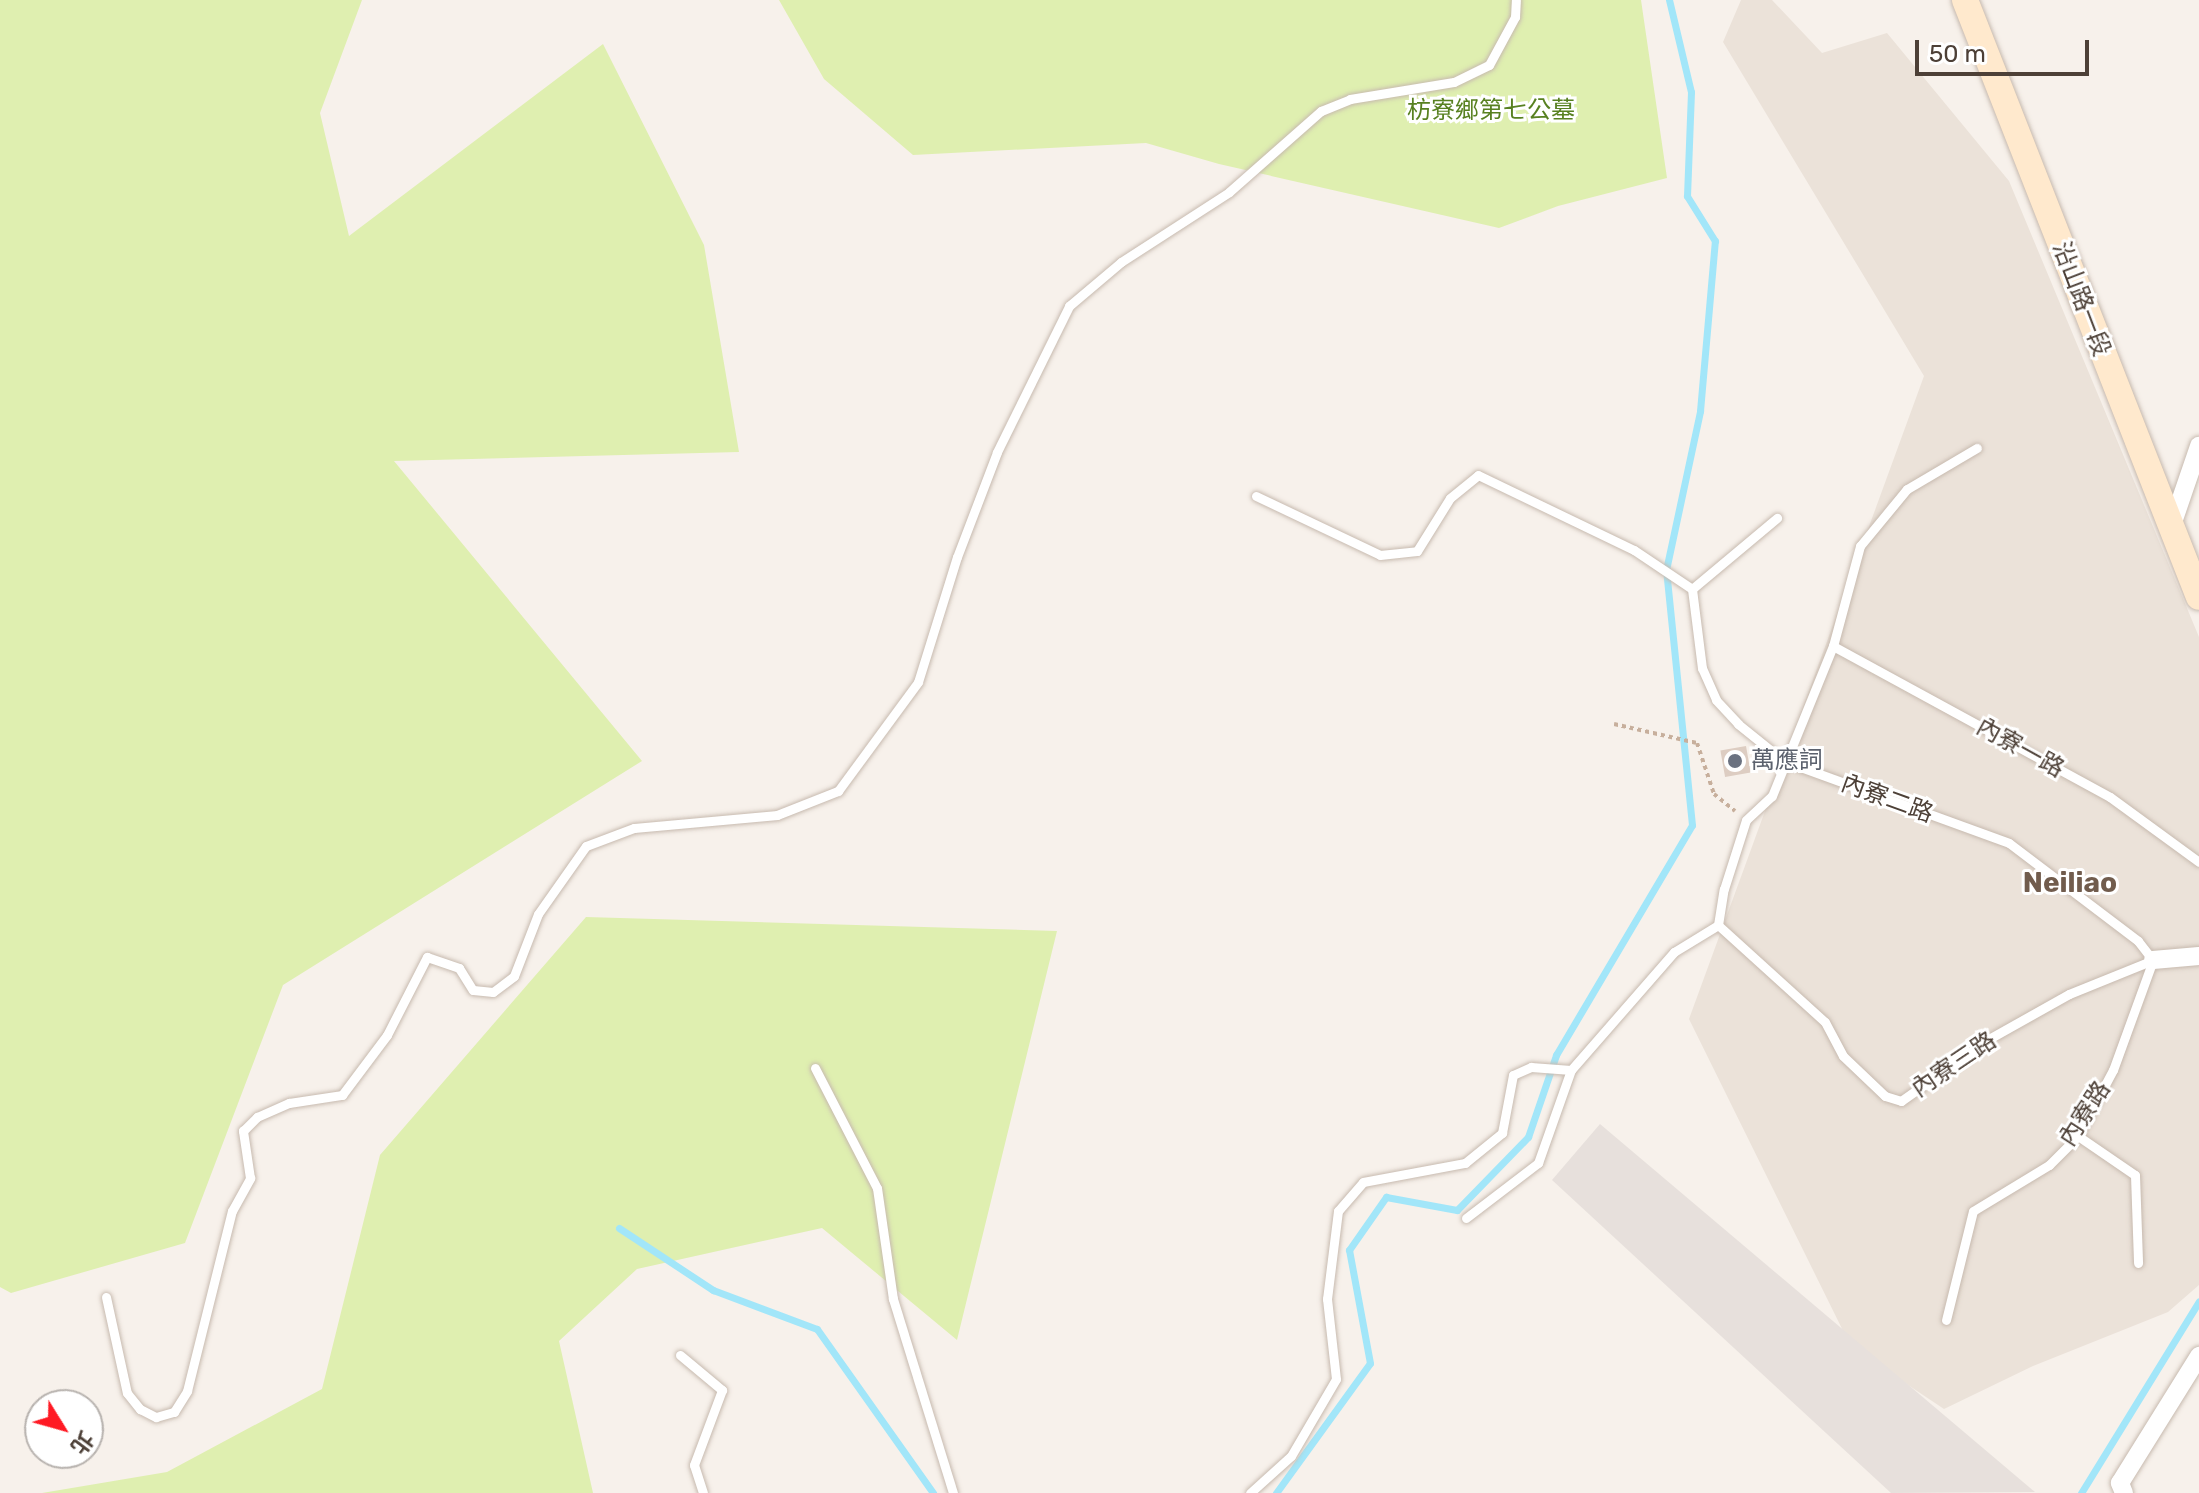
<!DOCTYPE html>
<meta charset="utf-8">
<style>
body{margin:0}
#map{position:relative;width:2199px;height:1493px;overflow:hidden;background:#f7f1eb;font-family:Rubik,"Noto Sans TC",sans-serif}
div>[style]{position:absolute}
.residential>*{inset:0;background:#ebe2d9}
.industrial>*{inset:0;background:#e7e0dc}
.green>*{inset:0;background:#dfefb0}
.stream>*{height:7px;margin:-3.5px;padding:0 3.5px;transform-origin:3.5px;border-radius:3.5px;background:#a2e6f9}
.building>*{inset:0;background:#ddcdc2;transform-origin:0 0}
.path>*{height:4px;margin-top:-2px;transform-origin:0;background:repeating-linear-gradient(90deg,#c7af9c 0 4px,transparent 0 8px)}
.roads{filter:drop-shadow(0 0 2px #c7baaf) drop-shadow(0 0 2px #c7baaf)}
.lane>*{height:9px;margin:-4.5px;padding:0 4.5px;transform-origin:4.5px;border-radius:4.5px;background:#fff}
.street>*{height:18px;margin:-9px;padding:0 9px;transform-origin:9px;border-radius:9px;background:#fff}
.secondary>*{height:26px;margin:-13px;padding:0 13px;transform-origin:13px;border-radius:13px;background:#ffe9cd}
.dots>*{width:22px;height:22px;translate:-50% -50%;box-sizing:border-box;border:4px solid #fff;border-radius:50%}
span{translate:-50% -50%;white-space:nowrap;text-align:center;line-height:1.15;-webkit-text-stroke:6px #fff;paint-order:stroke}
.park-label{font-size:24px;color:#588121}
.street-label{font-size:24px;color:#4d4037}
.worship-label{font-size:24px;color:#5b616d}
.left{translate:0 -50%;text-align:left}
.quarter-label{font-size:28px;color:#715c4d;font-weight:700}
.north{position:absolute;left:24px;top:1389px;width:80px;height:80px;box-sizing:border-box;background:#fff;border:2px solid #b8b3af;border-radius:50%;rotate:127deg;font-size:22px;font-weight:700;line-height:32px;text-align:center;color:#4d4037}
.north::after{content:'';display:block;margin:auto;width:28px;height:36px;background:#ff1a24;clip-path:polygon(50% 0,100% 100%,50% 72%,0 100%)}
.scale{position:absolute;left:1915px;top:40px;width:174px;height:36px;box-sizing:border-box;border:4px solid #4d4037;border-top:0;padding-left:10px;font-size:24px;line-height:28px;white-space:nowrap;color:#4d4037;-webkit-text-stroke:6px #fff;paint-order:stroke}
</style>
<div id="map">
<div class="residential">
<div style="clip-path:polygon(1741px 0,1772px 0,1822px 53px,1887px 33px,2009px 181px,2199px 637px,2199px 1285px,2168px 1312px,2033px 1366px,1944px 1409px,1851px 1347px,1689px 1019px,1924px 376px,1723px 42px)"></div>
</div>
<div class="industrial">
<div style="clip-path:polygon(1600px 1124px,2035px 1492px,1891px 1493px,1552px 1180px)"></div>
</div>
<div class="green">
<div style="clip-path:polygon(0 0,362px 0,320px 113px,349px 236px,603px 44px,704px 245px,739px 452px,394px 461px,642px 761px,283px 985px,185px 1243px,11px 1293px,0 1287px)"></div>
<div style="clip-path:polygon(779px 0,1641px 0,1667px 178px,1558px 206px,1499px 228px,1219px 164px,1146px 143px,913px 155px,824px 79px)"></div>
<div style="clip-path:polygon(586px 917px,1057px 931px,957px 1340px,822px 1228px,637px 1269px,559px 1341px,593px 1493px,42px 1493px,167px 1472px,322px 1389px,380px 1155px)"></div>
</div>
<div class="stream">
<div style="left:619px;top:1228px;width:113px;rotate:33.4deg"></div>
<div style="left:713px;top:1290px;width:111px;rotate:20.6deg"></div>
<div style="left:817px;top:1329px;width:201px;rotate:54.7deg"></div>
<div style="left:1276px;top:1493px;width:160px;rotate:-54.1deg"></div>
<div style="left:1370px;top:1363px;width:115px;rotate:-100.5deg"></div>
<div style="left:1349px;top:1250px;width:65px;rotate:-55.1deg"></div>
<div style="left:1386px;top:1197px;width:72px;rotate:10.4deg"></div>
<div style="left:1457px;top:1210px;width:102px;rotate:-45.8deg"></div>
<div style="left:1528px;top:1137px;width:87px;rotate:-71.1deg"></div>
<div style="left:1556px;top:1055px;width:267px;rotate:-59.4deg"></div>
<div style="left:1692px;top:825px;width:256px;rotate:-95.8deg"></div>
<div style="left:1666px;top:570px;width:163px;rotate:-77.9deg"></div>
<div style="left:1700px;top:411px;width:171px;rotate:-85deg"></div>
<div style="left:1715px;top:241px;width:53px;rotate:-121.9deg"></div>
<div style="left:1687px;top:196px;width:104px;rotate:-87.8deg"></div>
<div style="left:1691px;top:92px;width:95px;rotate:-103.4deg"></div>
<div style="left:2081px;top:1493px;width:225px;rotate:-58.4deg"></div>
</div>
<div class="building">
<div style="left:1746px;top:746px;width:27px;height:26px;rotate:80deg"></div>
</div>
<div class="path">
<div style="left:1614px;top:724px;width:85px;rotate:12.9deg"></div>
<div style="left:1697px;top:743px;width:54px;rotate:71.6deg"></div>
<div style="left:1714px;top:794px;width:27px;rotate:39deg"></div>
</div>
<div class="roads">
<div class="lane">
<div style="left:1256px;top:496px;width:137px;rotate:25.4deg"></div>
<div style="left:1380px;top:555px;width:37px;rotate:-6deg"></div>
<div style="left:1417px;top:551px;width:62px;rotate:-58.1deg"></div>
<div style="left:1450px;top:498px;width:36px;rotate:-39deg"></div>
<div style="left:1478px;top:475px;width:173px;rotate:25.7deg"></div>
<div style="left:1634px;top:550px;width:70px;rotate:33.9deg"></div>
<div style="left:1692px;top:589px;width:111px;rotate:-39.9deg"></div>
<div style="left:1692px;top:589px;width:80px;rotate:82.8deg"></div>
<div style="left:1702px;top:668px;width:35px;rotate:66deg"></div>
<div style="left:1716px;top:700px;width:33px;rotate:47deg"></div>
<div style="left:1738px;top:724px;width:59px;rotate:38.8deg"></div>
<div style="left:1784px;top:761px;width:239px;rotate:20deg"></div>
<div style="left:2009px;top:843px;width:162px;rotate:37.2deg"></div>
<div style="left:2138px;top:941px;width:24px;rotate:52deg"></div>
<div style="left:1833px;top:646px;width:315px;rotate:28.6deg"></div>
<div style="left:2110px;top:797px;width:110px;rotate:36.1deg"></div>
<div style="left:1718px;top:925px;width:144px;rotate:42.2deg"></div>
<div style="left:1825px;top:1022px;width:38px;rotate:62deg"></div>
<div style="left:1843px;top:1056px;width:58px;rotate:43.6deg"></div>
<div style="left:1885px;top:1096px;width:17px;rotate:17deg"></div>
<div style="left:1901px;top:1101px;width:105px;rotate:-35.3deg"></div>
<div style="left:1987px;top:1040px;width:94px;rotate:-29.3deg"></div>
<div style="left:2069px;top:994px;width:91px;rotate:-22deg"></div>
<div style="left:815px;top:1068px;width:135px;rotate:62.7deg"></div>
<div style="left:877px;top:1188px;width:112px;rotate:81.8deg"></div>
<div style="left:893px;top:1299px;width:203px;rotate:72.8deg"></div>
<div style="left:2078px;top:1136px;width:69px;rotate:34.4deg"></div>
<div style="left:2135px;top:1175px;width:88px;rotate:88deg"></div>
<div style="left:1466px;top:1218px;width:91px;rotate:-37.4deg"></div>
<div style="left:1538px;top:1163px;width:99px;rotate:-70.5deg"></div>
<div style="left:1571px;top:1070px;width:157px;rotate:-48.9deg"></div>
<div style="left:1674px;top:952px;width:52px;rotate:-31.5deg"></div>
<div style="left:1718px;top:925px;width:36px;rotate:-81deg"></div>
<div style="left:1724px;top:889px;width:72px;rotate:-72.3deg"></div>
<div style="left:1746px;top:820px;width:35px;rotate:-43deg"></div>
<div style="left:1772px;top:796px;width:162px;rotate:-67.9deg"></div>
<div style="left:1833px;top:646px;width:104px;rotate:-74.9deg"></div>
<div style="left:1860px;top:546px;width:74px;rotate:-50.5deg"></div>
<div style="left:1907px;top:489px;width:81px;rotate:-30.4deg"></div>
<div style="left:106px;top:1297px;width:98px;rotate:77.7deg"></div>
<div style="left:127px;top:1393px;width:21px;rotate:51deg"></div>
<div style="left:140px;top:1409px;width:18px;rotate:27deg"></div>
<div style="left:156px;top:1417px;width:19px;rotate:-16deg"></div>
<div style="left:174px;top:1412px;width:25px;rotate:-58deg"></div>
<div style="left:187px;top:1391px;width:186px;rotate:-76deg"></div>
<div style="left:232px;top:1211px;width:38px;rotate:-61deg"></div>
<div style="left:250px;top:1178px;width:48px;rotate:-98.5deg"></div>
<div style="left:243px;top:1131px;width:20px;rotate:-45deg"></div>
<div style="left:257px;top:1117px;width:35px;rotate:-24deg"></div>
<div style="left:289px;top:1103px;width:54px;rotate:-8.6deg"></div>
<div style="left:342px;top:1095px;width:75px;rotate:-53.1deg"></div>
<div style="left:387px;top:1035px;width:88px;rotate:-62.9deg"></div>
<div style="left:427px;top:957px;width:34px;rotate:19deg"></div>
<div style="left:459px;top:968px;width:26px;rotate:58deg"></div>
<div style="left:473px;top:990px;width:20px;rotate:6deg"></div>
<div style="left:493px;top:992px;width:26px;rotate:-37deg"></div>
<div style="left:514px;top:976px;width:66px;rotate:-68.8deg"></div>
<div style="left:538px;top:914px;width:83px;rotate:-54.8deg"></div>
<div style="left:586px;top:846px;width:51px;rotate:-20.6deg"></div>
<div style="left:634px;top:828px;width:144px;rotate:-5.2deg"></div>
<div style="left:777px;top:815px;width:66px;rotate:-21.5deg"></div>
<div style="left:838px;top:791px;width:135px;rotate:-53.7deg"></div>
<div style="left:918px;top:682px;width:131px;rotate:-72.7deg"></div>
<div style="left:957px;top:557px;width:112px;rotate:-69.1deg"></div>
<div style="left:997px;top:452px;width:163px;rotate:-63.7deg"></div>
<div style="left:1069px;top:306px;width:68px;rotate:-40.2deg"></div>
<div style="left:1121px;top:262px;width:129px;rotate:-32.9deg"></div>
<div style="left:1229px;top:192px;width:123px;rotate:-41.4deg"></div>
<div style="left:1321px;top:111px;width:31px;rotate:-22deg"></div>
<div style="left:1350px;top:99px;width:105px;rotate:-9.3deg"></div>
<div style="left:1454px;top:82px;width:39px;rotate:-26deg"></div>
<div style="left:1489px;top:65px;width:55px;rotate:-61.6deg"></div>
<div style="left:1515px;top:17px;width:17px;rotate:-87deg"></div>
<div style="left:1946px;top:1320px;width:112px;rotate:-76.1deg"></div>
<div style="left:1973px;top:1211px;width:89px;rotate:-31.2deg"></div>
<div style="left:2049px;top:1165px;width:41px;rotate:-45deg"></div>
<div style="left:2078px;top:1136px;width:75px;rotate:-62.1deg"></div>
<div style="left:2113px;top:1070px;width:117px;rotate:-70deg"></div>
<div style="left:680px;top:1355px;width:55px;rotate:39.8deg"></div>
<div style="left:722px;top:1390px;width:80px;rotate:110.5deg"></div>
<div style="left:694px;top:1465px;width:29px;rotate:72deg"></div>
<div style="left:1250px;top:1493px;width:55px;rotate:-42.1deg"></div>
<div style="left:1291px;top:1456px;width:89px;rotate:-59.7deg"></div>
<div style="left:1336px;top:1379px;width:81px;rotate:-96.4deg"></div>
<div style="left:1327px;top:1299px;width:89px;rotate:-82.9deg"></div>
<div style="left:1338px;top:1211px;width:38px;rotate:-49deg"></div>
<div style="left:1363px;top:1182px;width:104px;rotate:-10.6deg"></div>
<div style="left:1465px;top:1163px;width:48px;rotate:-39deg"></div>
<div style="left:1502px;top:1133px;width:59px;rotate:-79.3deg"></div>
<div style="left:1513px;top:1075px;width:20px;rotate:-24deg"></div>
<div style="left:1531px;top:1067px;width:40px;rotate:4.3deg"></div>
</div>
<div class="street">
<div style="left:2171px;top:528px;width:87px;rotate:-71.1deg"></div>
<div style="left:2153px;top:960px;width:46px;rotate:-5deg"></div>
<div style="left:2124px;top:1493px;width:11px;rotate:-112deg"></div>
<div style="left:2120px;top:1483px;width:150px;rotate:-58.1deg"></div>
</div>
<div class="secondary">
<div style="left:1965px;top:0;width:641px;rotate:68.6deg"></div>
</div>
</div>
<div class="dots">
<div style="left:1735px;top:761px;background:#6b7280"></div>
</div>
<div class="park-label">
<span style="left:1491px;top:111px">枋寮鄉第七公墓</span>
</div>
<div class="street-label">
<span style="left:2081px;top:299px;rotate:69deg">沿山路一段</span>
<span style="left:2020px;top:748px;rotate:29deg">內寮一路</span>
<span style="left:1887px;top:799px;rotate:20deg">內寮二路</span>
<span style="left:1954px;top:1065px;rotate:-34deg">內寮三路</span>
<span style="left:2085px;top:1114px;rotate:-57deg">內寮路</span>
</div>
<div class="worship-label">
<span class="left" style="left:1751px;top:761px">萬應詞</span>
</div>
<div class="quarter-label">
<span style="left:2070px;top:883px">Neiliao</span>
</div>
<div class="north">北</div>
<div class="scale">50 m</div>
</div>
